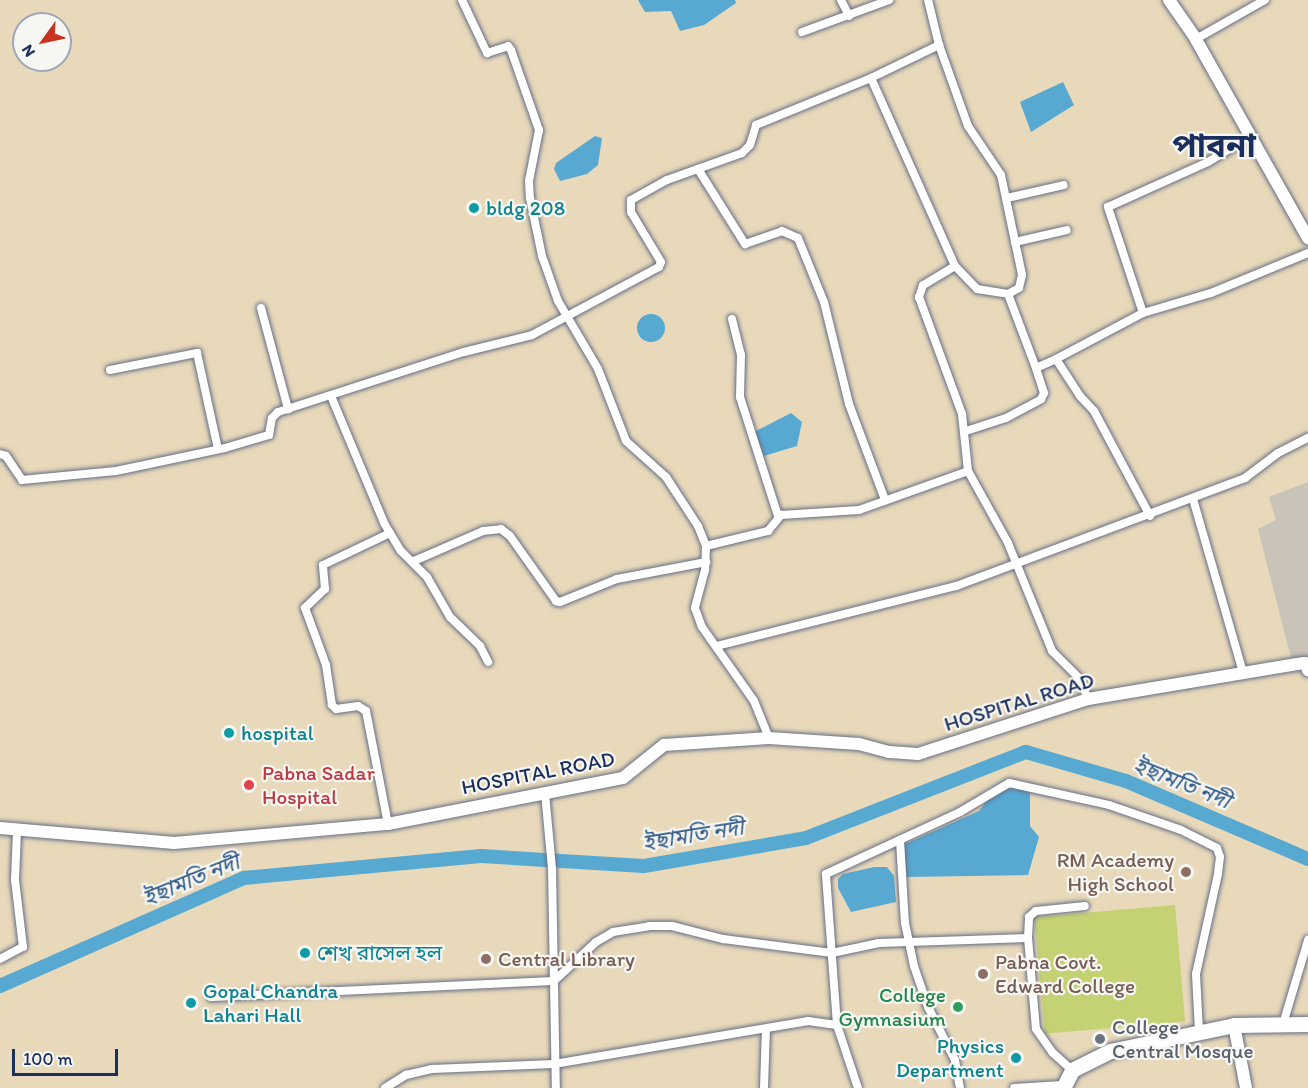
<!DOCTYPE html>
<meta charset="utf-8">
<style>
body{margin:0}
#map{position:relative;width:1308px;height:1088px;overflow:hidden;background:#f2e7d2;font-family:Itim,"Noto Sans Bengali",sans-serif}
div>[style]{position:absolute}
.built>*{inset:0;background:#e8d9ba}
.industrial>*{inset:0;background:#c9c3b8}
.green>*{inset:0;background:#c5d274;transform-origin:0 0}
.water>*{inset:0;background:#58a9d2}
.round{border-radius:50%}
.river>*{height:14px;margin:-7px;padding:0 7px;transform-origin:7px;border-radius:7px;background:#58a9d2}
.roads{filter:drop-shadow(0 0 2px #666f87) drop-shadow(0 0 2px #666f87)}
.street>*{height:8px;margin:-4px;padding:0 4px;transform-origin:4px;border-radius:4px;background:#fff}
.secondary>*{height:12px;margin:-6px;padding:0 6px;transform-origin:6px;border-radius:6px;background:#fff}
.primary>*{height:12px;margin:-6px;padding:0 6px;transform-origin:6px;border-radius:6px;background:#fff}
.highway>*{height:15px;margin:-7.5px;padding:0 7.5px;transform-origin:7.5px;border-radius:7.5px;background:#fff}
.dots>*{width:16px;height:16px;translate:-50% -50%;box-sizing:border-box;border:3px solid #f6f6f2;border-radius:50%}
span{translate:-50% -50%;white-space:nowrap;text-align:center;line-height:1.15;-webkit-text-stroke:4.5px #f6f6f2;paint-order:stroke}
.culture-label{font-size:21px;color:#0d838f}
.left{translate:0 -50%;text-align:left}
.right{translate:-100% -50%;text-align:right}
.street-label{font-size:21px;color:#1b2f5e}
.health-label{font-size:21px;color:#be3a42}
.education-label{font-size:21px;color:#785e54}
.leisure-label{font-size:21px;color:#27864d}
.worship-label{font-size:21px;color:#5b616d}
.water-label{font-size:22px;color:#305a87;font-style:italic}
.town-label{font-size:33px;color:#1b2f5e;font-weight:700}
.north{position:absolute;left:12px;top:12px;width:60px;height:60px;box-sizing:border-box;background:#f6f6f2;border:2px solid #9ea6b7;border-radius:50%;rotate:237deg;font-size:16px;font-weight:700;line-height:24px;text-align:center;color:#1b2f5e}
.north::after{content:'';display:block;margin:auto;width:21px;height:27px;background:#c8321e;clip-path:polygon(50% 0,100% 100%,50% 72%,0 100%)}
.scale{position:absolute;left:12px;top:1049px;width:106px;height:27px;box-sizing:border-box;border:3px solid #1b2f5e;border-top:0;padding-left:8px;font-size:18px;line-height:21px;white-space:nowrap;color:#1b2f5e;-webkit-text-stroke:4px #f6f6f2;paint-order:stroke}
</style>
<div id="map">
<div class="built">
<div style="clip-path:polygon(evenodd,0 0,1308px 0,1308px 1088px,0 1088px,0 0,24px 24px,60px 24px,60px 60px,24px 60px,24px 24px)"></div>
</div>
<div class="industrial">
<div style="clip-path:polygon(1308px 482px,1308px 659px,1292px 662px,1258px 529px,1276px 520px,1269px 497px)"></div>
</div>
<div class="green">
<div style="left:1175px;top:905px;width:117px;height:141px;rotate:85deg"></div>
</div>
<div class="water">
<div style="clip-path:polygon(638px 0,735px 0,736px 3px,704px 25px,680px 31px,671px 11px,645px 12px)"></div>
<div style="clip-path:polygon(1063px 82px,1074px 105px,1031px 132px,1020px 102px)"></div>
<div style="clip-path:polygon(595px 136px,602px 138px,598px 165px,587px 174px,560px 181px,554px 169px,556px 163px)"></div>
<div class="round" style="left:637px;top:314px;width:28px;height:28px"></div>
<div style="clip-path:polygon(791px 413px,802px 422px,797px 446px,764px 456px,754px 432px)"></div>
<div style="clip-path:polygon(1019px 787px,1030px 793px,1030px 826px,1039px 837px,1028px 875px,907px 877px,903px 845px,979px 811px,989px 798px,1007px 789px)"></div>
<div style="clip-path:polygon(874px 867px,887px 867px,894px 876px,896px 902px,851px 912px,838px 888px,838px 879px,843px 874px)"></div>
</div>
<div class="river">
<div style="left:0;top:986px;width:267px;rotate:-23.9deg"></div>
<div style="left:244px;top:878px;width:238px;rotate:-5.3deg"></div>
<div style="left:481px;top:856px;width:163px;rotate:3.5deg"></div>
<div style="left:644px;top:866px;width:164px;rotate:-9.8deg"></div>
<div style="left:806px;top:838px;width:236px;rotate:-21.4deg"></div>
<div style="left:1026px;top:752px;width:104px;rotate:16.2deg"></div>
<div style="left:1126px;top:781px;width:198px;rotate:23.2deg"></div>
</div>
<div class="roads">
<div class="street">
<div style="left:462px;top:0;width:59px;rotate:64.7deg"></div>
<div style="left:487px;top:53px;width:22px;rotate:-18deg"></div>
<div style="left:508px;top:46px;width:5px;rotate:53deg"></div>
<div style="left:511px;top:50px;width:85px;rotate:70.7deg"></div>
<div style="left:539px;top:130px;width:52px;rotate:101.1deg"></div>
<div style="left:529px;top:181px;width:17px;rotate:87deg"></div>
<div style="left:530px;top:198px;width:59px;rotate:78.3deg"></div>
<div style="left:542px;top:256px;width:48px;rotate:70.4deg"></div>
<div style="left:558px;top:301px;width:79px;rotate:59.5deg"></div>
<div style="left:598px;top:369px;width:77px;rotate:68.7deg"></div>
<div style="left:626px;top:441px;width:54px;rotate:42deg"></div>
<div style="left:666px;top:477px;width:59px;rotate:56.9deg"></div>
<div style="left:698px;top:526px;width:22px;rotate:68deg"></div>
<div style="left:706px;top:546px;width:24px;rotate:92deg"></div>
<div style="left:705px;top:570px;width:39px;rotate:105deg"></div>
<div style="left:695px;top:608px;width:20px;rotate:70deg"></div>
<div style="left:702px;top:627px;width:90px;rotate:54.9deg"></div>
<div style="left:754px;top:701px;width:40px;rotate:68deg"></div>
<div style="left:841px;top:0;width:18px;rotate:63deg"></div>
<div style="left:802px;top:32px;width:93px;rotate:-20.2deg"></div>
<div style="left:1196px;top:39px;width:79px;rotate:-29.5deg"></div>
<div style="left:939px;top:45px;width:86px;rotate:70.3deg"></div>
<div style="left:968px;top:126px;width:59px;rotate:56deg"></div>
<div style="left:1001px;top:175px;width:102px;rotate:78.1deg"></div>
<div style="left:1022px;top:275px;width:13px;rotate:103deg"></div>
<div style="left:1019px;top:288px;width:13px;rotate:151deg"></div>
<div style="left:871px;top:78px;width:206px;rotate:65.9deg"></div>
<div style="left:955px;top:266px;width:32px;rotate:46deg"></div>
<div style="left:977px;top:289px;width:31px;rotate:9deg"></div>
<div style="left:1008px;top:294px;width:79px;rotate:69.3deg"></div>
<div style="left:1036px;top:368px;width:22px;rotate:-24deg"></div>
<div style="left:1056px;top:359px;width:44px;rotate:57deg"></div>
<div style="left:1080px;top:396px;width:21px;rotate:47deg"></div>
<div style="left:1094px;top:411px;width:119px;rotate:61.9deg"></div>
<div style="left:698px;top:169px;width:89px;rotate:57.9deg"></div>
<div style="left:745px;top:244px;width:39px;rotate:-19deg"></div>
<div style="left:782px;top:231px;width:17px;rotate:24deg"></div>
<div style="left:798px;top:238px;width:69px;rotate:67.9deg"></div>
<div style="left:824px;top:302px;width:105px;rotate:76.2deg"></div>
<div style="left:849px;top:404px;width:103px;rotate:69.4deg"></div>
<div style="left:1007px;top:198px;width:58px;rotate:-12.8deg"></div>
<div style="left:1015px;top:242px;width:53px;rotate:-13deg"></div>
<div style="left:955px;top:266px;width:37px;rotate:149deg"></div>
<div style="left:923px;top:285px;width:13px;rotate:108deg"></div>
<div style="left:919px;top:297px;width:125px;rotate:69.8deg"></div>
<div style="left:962px;top:414px;width:57px;rotate:84deg"></div>
<div style="left:968px;top:471px;width:82px;rotate:60.9deg"></div>
<div style="left:1008px;top:543px;width:117px;rotate:67.8deg"></div>
<div style="left:1052px;top:651px;width:40px;rotate:45deg"></div>
<div style="left:1080px;top:679px;width:22px;rotate:68deg"></div>
<div style="left:261px;top:308px;width:105px;rotate:75deg"></div>
<div style="left:1143px;top:313px;width:112px;rotate:-108.3deg"></div>
<div style="left:1108px;top:207px;width:110px;rotate:-24.2deg"></div>
<div style="left:1208px;top:162px;width:50px;rotate:-31.2deg"></div>
<div style="left:732px;top:319px;width:37px;rotate:76deg"></div>
<div style="left:741px;top:355px;width:42px;rotate:91.4deg"></div>
<div style="left:740px;top:397px;width:125px;rotate:72.3deg"></div>
<div style="left:1056px;top:359px;width:98px;rotate:-27.9deg"></div>
<div style="left:1143px;top:313px;width:71px;rotate:-16.4deg"></div>
<div style="left:1211px;top:293px;width:105px;rotate:-22.4deg"></div>
<div style="left:110px;top:370px;width:89px;rotate:-11.1deg"></div>
<div style="left:197px;top:353px;width:98px;rotate:77.7deg"></div>
<div style="left:331px;top:396px;width:138px;rotate:67.3deg"></div>
<div style="left:384px;top:523px;width:33px;rotate:59deg"></div>
<div style="left:401px;top:551px;width:37px;rotate:45deg"></div>
<div style="left:427px;top:577px;width:46px;rotate:60.1deg"></div>
<div style="left:450px;top:617px;width:42px;rotate:44deg"></div>
<div style="left:480px;top:646px;width:18px;rotate:63deg"></div>
<div style="left:966px;top:431px;width:42px;rotate:-18deg"></div>
<div style="left:1006px;top:418px;width:40px;rotate:-28deg"></div>
<div style="left:1041px;top:399px;width:7px;rotate:-63deg"></div>
<div style="left:1044px;top:393px;width:26px;rotate:-108deg"></div>
<div style="left:0;top:454px;width:6px;rotate:18deg"></div>
<div style="left:6px;top:456px;width:29px;rotate:56deg"></div>
<div style="left:22px;top:480px;width:94px;rotate:-5.5deg"></div>
<div style="left:116px;top:471px;width:111px;rotate:-11.9deg"></div>
<div style="left:225px;top:448px;width:46px;rotate:-16.5deg"></div>
<div style="left:269px;top:435px;width:17px;rotate:-80deg"></div>
<div style="left:272px;top:418px;width:8px;rotate:-45deg"></div>
<div style="left:278px;top:412px;width:195px;rotate:-17.9deg"></div>
<div style="left:464px;top:352px;width:70px;rotate:-14deg"></div>
<div style="left:532px;top:335px;width:144px;rotate:-28.2deg"></div>
<div style="left:659px;top:267px;width:5px;rotate:-68deg"></div>
<div style="left:661px;top:262px;width:58px;rotate:-121deg"></div>
<div style="left:631px;top:212px;width:12px;rotate:-90deg"></div>
<div style="left:631px;top:200px;width:41px;rotate:-29.1deg"></div>
<div style="left:667px;top:180px;width:80px;rotate:-19.8deg"></div>
<div style="left:742px;top:153px;width:11px;rotate:-45deg"></div>
<div style="left:750px;top:145px;width:21px;rotate:-73deg"></div>
<div style="left:756px;top:125px;width:124px;rotate:-22.2deg"></div>
<div style="left:871px;top:78px;width:76px;rotate:-25.9deg"></div>
<div style="left:939px;top:45px;width:46px;rotate:-103.7deg"></div>
<div style="left:1193px;top:499px;width:180px;rotate:73.9deg"></div>
<div style="left:706px;top:546px;width:64px;rotate:-13.6deg"></div>
<div style="left:768px;top:531px;width:21px;rotate:-51deg"></div>
<div style="left:781px;top:515px;width:78px;rotate:-3.7deg"></div>
<div style="left:859px;top:510px;width:116px;rotate:-19.7deg"></div>
<div style="left:414px;top:561px;width:75px;rotate:-23.5deg"></div>
<div style="left:483px;top:531px;width:18px;rotate:-6deg"></div>
<div style="left:501px;top:529px;width:11px;rotate:38deg"></div>
<div style="left:510px;top:536px;width:80px;rotate:54.7deg"></div>
<div style="left:556px;top:601px;width:4px;rotate:14deg"></div>
<div style="left:560px;top:602px;width:61px;rotate:-22deg"></div>
<div style="left:617px;top:579px;width:91px;rotate:-10.8deg"></div>
<div style="left:717px;top:646px;width:246px;rotate:-14.1deg"></div>
<div style="left:956px;top:586px;width:309px;rotate:-20.5deg"></div>
<div style="left:1245px;top:478px;width:41px;rotate:-37.1deg"></div>
<div style="left:1278px;top:453px;width:34px;rotate:-27deg"></div>
<div style="left:545px;top:793px;width:75px;rotate:84.7deg"></div>
<div style="left:552px;top:868px;width:220px;rotate:89deg"></div>
<div style="left:388px;top:824px;width:115px;rotate:-101deg"></div>
<div style="left:366px;top:711px;width:9px;rotate:-148deg"></div>
<div style="left:358px;top:706px;width:22px;rotate:172deg"></div>
<div style="left:336px;top:709px;width:6px;rotate:-135deg"></div>
<div style="left:332px;top:705px;width:40px;rotate:-98.5deg"></div>
<div style="left:326px;top:665px;width:61px;rotate:-110.2deg"></div>
<div style="left:305px;top:608px;width:28px;rotate:-44deg"></div>
<div style="left:325px;top:589px;width:24px;rotate:-95deg"></div>
<div style="left:323px;top:565px;width:74px;rotate:-25.5deg"></div>
<div style="left:900px;top:840px;width:83px;rotate:86.6deg"></div>
<div style="left:905px;top:923px;width:44px;rotate:78.2deg"></div>
<div style="left:914px;top:966px;width:43px;rotate:71.1deg"></div>
<div style="left:928px;top:1007px;width:59px;rotate:63deg"></div>
<div style="left:955px;top:1060px;width:28px;rotate:80deg"></div>
<div style="left:1028px;top:938px;width:91px;rotate:85deg"></div>
<div style="left:1036px;top:1029px;width:29px;rotate:55deg"></div>
<div style="left:1053px;top:1053px;width:25px;rotate:42deg"></div>
<div style="left:0;top:959px;width:26px;rotate:-28deg"></div>
<div style="left:23px;top:947px;width:67px;rotate:-96.8deg"></div>
<div style="left:15px;top:880px;width:50px;rotate:-87.7deg"></div>
<div style="left:211px;top:997px;width:343px;rotate:-2.7deg"></div>
<div style="left:554px;top:981px;width:57px;rotate:-42.9deg"></div>
<div style="left:596px;top:942px;width:20px;rotate:-30deg"></div>
<div style="left:613px;top:932px;width:36px;rotate:-9deg"></div>
<div style="left:649px;top:926px;width:23px"></div>
<div style="left:672px;top:926px;width:53px;rotate:14.3deg"></div>
<div style="left:723px;top:939px;width:110px;rotate:7.3deg"></div>
<div style="left:832px;top:953px;width:48px;rotate:-12deg"></div>
<div style="left:879px;top:943px;width:149px;rotate:-1.9deg"></div>
<div style="left:1028px;top:938px;width:21px;rotate:-87deg"></div>
<div style="left:1029px;top:917px;width:9px;rotate:-41deg"></div>
<div style="left:1036px;top:911px;width:49px;rotate:-5.8deg"></div>
<div style="left:1283px;top:1024px;width:88px;rotate:-73.4deg"></div>
<div style="left:837px;top:1025px;width:151px;rotate:-94.2deg"></div>
<div style="left:826px;top:874px;width:148px;rotate:-24.8deg"></div>
<div style="left:960px;top:812px;width:57px;rotate:-30.6deg"></div>
<div style="left:1009px;top:783px;width:102px;rotate:12.4deg"></div>
<div style="left:1109px;top:805px;width:76px;rotate:19.1deg"></div>
<div style="left:1181px;top:830px;width:40px;rotate:26.6deg"></div>
<div style="left:1217px;top:848px;width:9px;rotate:72deg"></div>
<div style="left:1220px;top:857px;width:17px;rotate:97deg"></div>
<div style="left:1218px;top:874px;width:102px;rotate:102.4deg"></div>
<div style="left:1196px;top:974px;width:58px;rotate:87deg"></div>
<div style="left:385px;top:1088px;width:25px;rotate:-32deg"></div>
<div style="left:406px;top:1075px;width:27px;rotate:-13deg"></div>
<div style="left:432px;top:1069px;width:122px;rotate:-2.3deg"></div>
<div style="left:554px;top:1064px;width:258px;rotate:-9.6deg"></div>
<div style="left:808px;top:1021px;width:29px;rotate:8deg"></div>
<div style="left:837px;top:1025px;width:66px;rotate:71.6deg"></div>
<div style="left:764px;top:1088px;width:59px;rotate:-88.1deg"></div>
<div style="left:1014px;top:1088px;width:49px;rotate:-3.5deg"></div>
</div>
<div class="secondary">
<div style="left:0;top:828px;width:175px;rotate:4.9deg"></div>
<div style="left:174px;top:843px;width:215px;rotate:-5.1deg"></div>
<div style="left:388px;top:824px;width:239px;rotate:-11.1deg"></div>
<div style="left:623px;top:778px;width:53px;rotate:-38.8deg"></div>
<div style="left:664px;top:745px;width:105px;rotate:-3.8deg"></div>
<div style="left:769px;top:738px;width:90px;rotate:3.8deg"></div>
<div style="left:859px;top:744px;width:31px;rotate:15deg"></div>
<div style="left:889px;top:752px;width:29px;rotate:4deg"></div>
<div style="left:918px;top:754px;width:179px;rotate:-17.9deg"></div>
<div style="left:1088px;top:699px;width:212px;rotate:-9.5deg"></div>
<div style="left:1297px;top:664px;width:8px;rotate:-7deg"></div>
<div style="left:1305px;top:663px;width:8px;rotate:67deg"></div>
<div style="left:1234px;top:1025px;width:64px;rotate:79.2deg"></div>
</div>
<div class="primary">
<div style="left:1169px;top:0;width:44px;rotate:55.2deg"></div>
<div style="left:1194px;top:36px;width:232px;rotate:60.6deg"></div>
</div>
<div class="highway">
<div style="left:1063px;top:1088px;width:20px;rotate:-63deg"></div>
<div style="left:1072px;top:1070px;width:42px;rotate:-26.6deg"></div>
<div style="left:1110px;top:1051px;width:127px;rotate:-11.8deg"></div>
<div style="left:1234px;top:1025px;width:74px;rotate:-0.8deg"></div>
</div>
</div>
<div class="dots">
<div style="left:474px;top:208px;background:#0f9aa8"></div>
<div style="left:229px;top:733px;background:#0f9aa8"></div>
<div style="left:249px;top:785px;background:#e0444e"></div>
<div style="left:1186px;top:872px;background:#8d6e63"></div>
<div style="left:305px;top:953px;background:#0f9aa8"></div>
<div style="left:486px;top:959px;background:#8d6e63"></div>
<div style="left:983px;top:974px;background:#8d6e63"></div>
<div style="left:191px;top:1003px;background:#0f9aa8"></div>
<div style="left:958px;top:1007px;background:#2e9e5b"></div>
<div style="left:1100px;top:1039px;background:#6b7280"></div>
<div style="left:1016px;top:1058px;background:#0f9aa8"></div>
</div>
<div class="culture-label">
<span class="left" style="left:486px;top:208px">bldg 208</span>
<span class="left" style="left:241px;top:733px">hospital</span>
<span class="left" style="left:317px;top:953px">শেখ রাসেল হল</span>
<span class="left" style="left:203px;top:1003px">Gopal Chandra<br>Lahari Hall</span>
<span class="right" style="left:1004px;top:1058px">Physics<br>Department</span>
</div>
<div class="street-label">
<span style="left:1019px;top:702px;rotate:-17deg">HOSPITAL ROAD</span>
<span style="left:538px;top:773px;rotate:-11deg">HOSPITAL ROAD</span>
</div>
<div class="health-label">
<span class="left" style="left:262px;top:785px">Pabna Sadar<br>Hospital</span>
</div>
<div class="education-label">
<span class="right" style="left:1174px;top:872px">RM Academy<br>High School</span>
<span class="left" style="left:498px;top:959px">Central Library</span>
<span class="left" style="left:995px;top:974px">Pabna Covt.<br>Edward College</span>
</div>
<div class="leisure-label">
<span class="right" style="left:946px;top:1007px">College<br>Gymnasium</span>
</div>
<div class="worship-label">
<span class="left" style="left:1112px;top:1039px">College<br>Central Mosque</span>
</div>
<div class="water-label">
<span style="left:1182px;top:783px;rotate:22deg">ইছামতি নদী</span>
<span style="left:693px;top:835px;rotate:-9deg">ইছামতি নদী</span>
<span style="left:191px;top:880px;rotate:-22deg">ইছামতি নদী</span>
</div>
<div class="town-label">
<span style="left:1214px;top:146px">পাবনা</span>
</div>
<div class="north">N</div>
<div class="scale">100 m</div>
</div>
